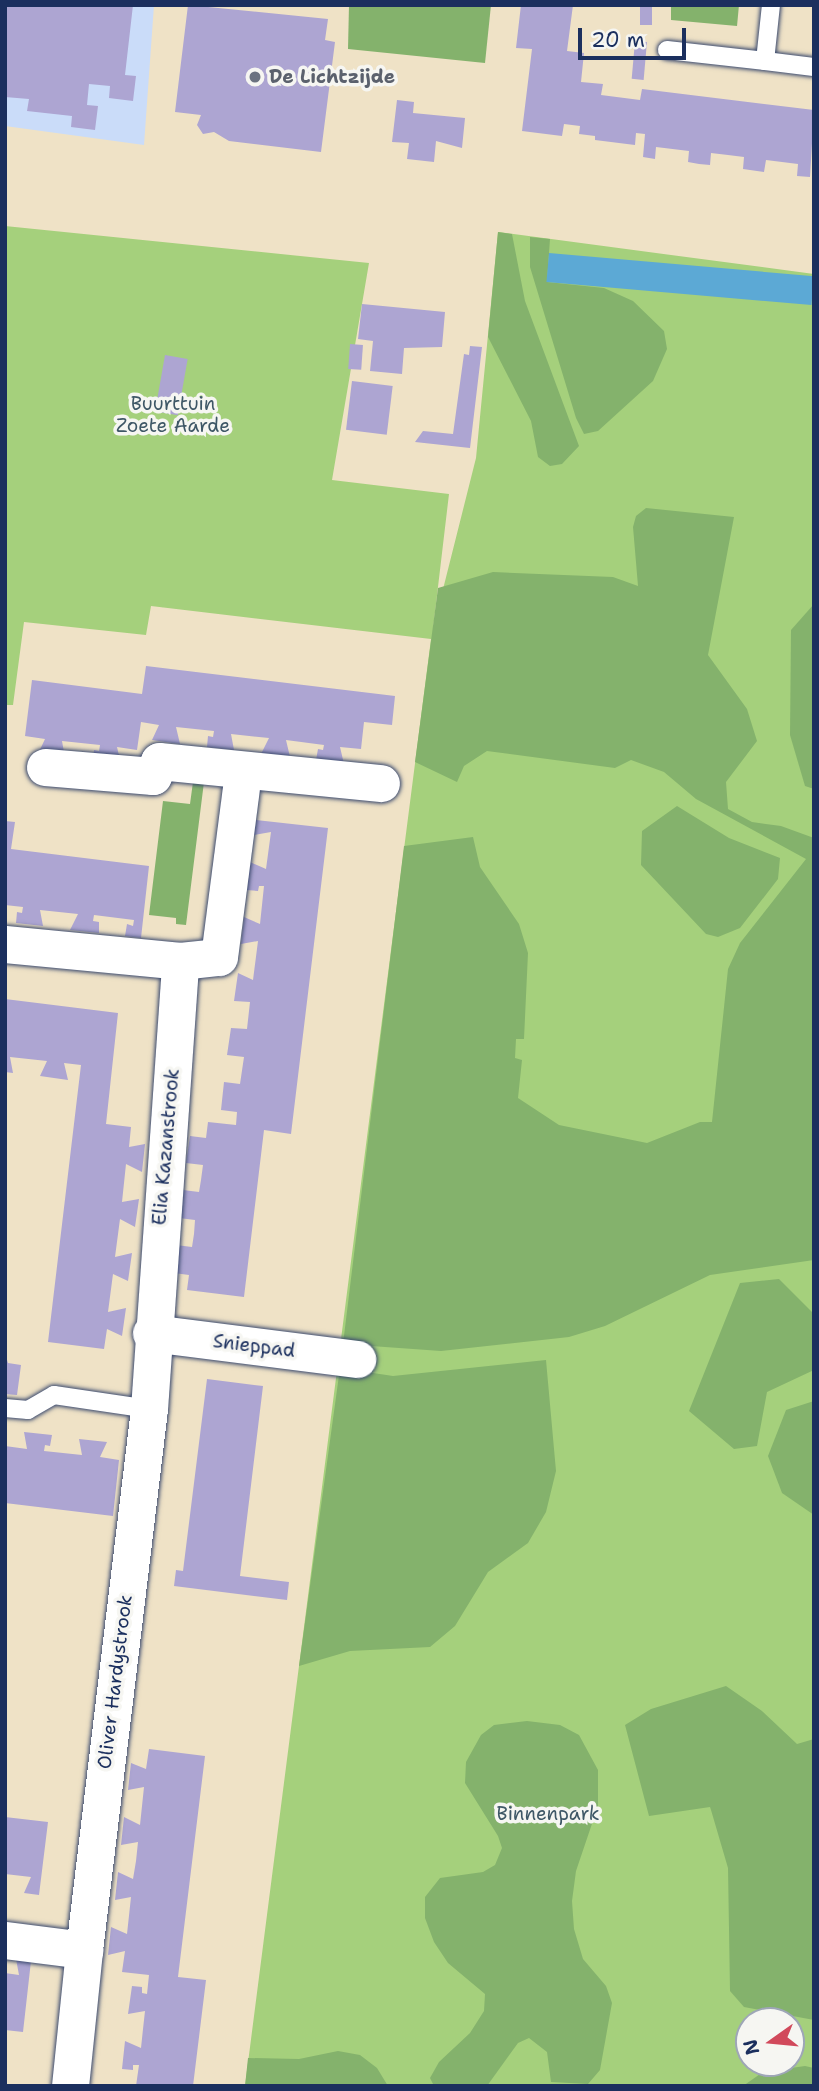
<!DOCTYPE html>
<style>
body{margin:0}
#map{position:relative;width:819px;height:2091px;overflow:hidden;background:#efe2c6;font-family:"Shantell Sans",sans-serif}
div>[style]{position:absolute}
.built>*{inset:0;background:#cadcf9}
.green>*{inset:0;background:#a5d07c}
.forest>*{inset:0;background:#84b26c}
.water>*{inset:0;background:#5ca9d5;transform-origin:0 0}
.building>*{inset:0;background:#ada5d2;transform-origin:0 0}
.roads{filter:drop-shadow(0 0 2px #3b4a6e) drop-shadow(0 0 2px #3b4a6e)}
.lane>*{height:18px;margin:-9px;padding:0 9px;transform-origin:9px;border-radius:9px;background:#fff}
.street>*{height:37px;margin:-18.5px;padding:0 18.5px;transform-origin:18.5px;border-radius:18.5px;background:#fff}
.dots>*{width:19px;height:19px;translate:-50% -50%;box-sizing:border-box;border:4px solid #f6f6f2;border-radius:50%}
span{translate:-50% -50%;white-space:nowrap;text-align:center;line-height:1.15;-webkit-text-stroke:7px #f6f6f2;paint-order:stroke}
.worship-label{font-size:19px;color:#5b616d;font-weight:700}
.left{translate:0 -50%;text-align:left}
.park-label{font-size:19px;color:#3e5766}
.street-label{font-size:19px;color:#1b2f5e}
.frame{position:absolute;inset:0;border:7px solid #1b2f5e;pointer-events:none}
.north{position:absolute;left:735px;top:2007px;width:70px;height:70px;box-sizing:border-box;background:#f6f6f2;border:2px solid #9ea6b7;border-radius:50%;rotate:255deg;font-size:19px;font-weight:700;line-height:28px;text-align:center;color:#1b2f5e}
.north::after{content:'';display:block;margin:auto;width:24px;height:32px;background:#d1495b;clip-path:polygon(50% 0,100% 100%,50% 72%,0 100%)}
.scale{position:absolute;left:578px;top:28px;width:108px;height:32px;box-sizing:border-box;border:4px solid #1b2f5e;border-top:0;padding-left:9px;font-size:21px;line-height:24px;white-space:nowrap;color:#1b2f5e;-webkit-text-stroke:5px #f6f6f2;paint-order:stroke}
</style>
<div id="map">
<div class="built">
<div style="clip-path:polygon(5px 5px,154px 5px,144px 145px,5px 126px)"></div>
</div>
<div class="green">
<div style="clip-path:polygon(evenodd,5px 226px,369px 263px,332px 480px,449px 494px,433px 629px,476px 458px,498px 232px,814px 274px,814px 2086px,245px 2086px,431px 639px,151px 606px,146px 635px,24px 622px,13px 705px,5px 705px,5px 226px,749px 2021px,791px 2021px,791px 2063px,749px 2063px,749px 2021px)"></div>
</div>
<div class="forest">
<div style="clip-path:polygon(349px 5px,491px 5px,485px 63px,348px 49px)"></div>
<div style="clip-path:polygon(671px 5px,739px 5px,737px 26px,671px 20px)"></div>
<div style="clip-path:polygon(498px 232px,512px 234px,525px 301px,579px 446px,562px 464px,550px 466px,538px 457px,531px 421px,488px 337px)"></div>
<div style="clip-path:polygon(530px 237px,550px 239px,547px 282px,604px 288px,633px 301px,664px 331px,667px 349px,653px 381px,598px 431px,584px 434px,576px 418px,530px 267px)"></div>
<div style="clip-path:polygon(646px 508px,734px 517px,708px 655px,747px 709px,757px 741px,726px 782px,728px 809px,752px 822px,781px 826px,814px 838px,814px 1260px,710px 1275px,605px 1326px,569px 1337px,441px 1351px,343px 1344px,404px 846px,473px 837px,480px 867px,519px 924px,528px 953px,524px 1039px,516px 1039px,515px 1058px,522px 1060px,518px 1098px,559px 1125px,647px 1143px,700px 1122px,712px 1122px,728px 969px,740px 943px,806px 859px,696px 799px,664px 772px,631px 760px,615px 768px,487px 751px,464px 766px,457px 782px,415px 762px,438px 588px,493px 572px,613px 577px,638px 586px,633px 527px,636px 516px)"></div>
<div style="clip-path:polygon(814px 604px,814px 789px,805px 786px,790px 735px,791px 630px)"></div>
<div style="clip-path:polygon(193px 782px,204px 782px,186px 925px,176px 924px,176px 918px,149px 915px,163px 801px,190px 804px)"></div>
<div style="clip-path:polygon(677px 806px,729px 838px,780px 858px,778px 879px,740px 928px,718px 937px,706px 934px,641px 865px,642px 831px)"></div>
<div style="clip-path:polygon(779px 1279px,814px 1314px,814px 1370px,767px 1392px,757px 1446px,734px 1449px,689px 1411px,740px 1283px)"></div>
<div style="clip-path:polygon(546px 1360px,556px 1471px,546px 1512px,528px 1543px,488px 1572px,455px 1626px,430px 1647px,350px 1651px,299px 1666px,340px 1368px,393px 1376px)"></div>
<div style="clip-path:polygon(814px 1401px,814px 1515px,782px 1493px,768px 1456px,786px 1410px)"></div>
<div style="clip-path:polygon(726px 1686px,762px 1711px,797px 1744px,814px 1739px,814px 2020px,744px 2007px,730px 1991px,728px 1868px,711px 1810px,710px 1807px,649px 1816px,625px 1725px,651px 1709px)"></div>
<div style="clip-path:polygon(527px 1721px,560px 1725px,579px 1735px,598px 1770px,598px 1806px,576px 1871px,572px 1901px,574px 1929px,583px 1959px,606px 1986px,612px 2003px,600px 2070px,588px 2084px,551px 2082px,547px 2052px,529px 2038px,518px 2043px,487px 2086px,434px 2086px,430px 2078px,439px 2062px,470px 2033px,484px 2011px,485px 1994px,448px 1963px,434px 1942px,425px 1918px,425px 1897px,440px 1878px,483px 1872px,495px 1865px,502px 1848px,498px 1836px,465px 1783px,466px 1762px,481px 1735px,494px 1725px)"></div>
<div style="clip-path:polygon(338px 2051px,360px 2055px,377px 2068px,388px 2086px,245px 2086px,248px 2058px,299px 2059px)"></div>
<div style="clip-path:polygon(805px 2066px,814px 2068px,814px 2086px,743px 2086px,763px 2072px)"></div>
</div>
<div class="water">
<div style="left:549px;top:253px;width:266px;height:29px;rotate:5deg"></div>
</div>
<div class="building">
<div style="clip-path:polygon(5px 5px,133px 5px,125px 75px,136px 76px,133px 101px,109px 98px,110px 86px,89px 84px,87px 105px,98px 106px,95px 130px,71px 127px,72px 116px,27px 111px,29px 99px,5px 97px)"></div>
<div style="clip-path:polygon(188px 5px,328px 19px,325px 40px,335px 42px,321px 152px,229px 141px,214px 132px,203px 134px,197px 125px,201px 115px,175px 112px)"></div>
<div style="clip-path:polygon(521px 5px,573px 5px,567px 51px,584px 53px,581px 82px,603px 84px,601px 95px,640px 100px,642px 89px,814px 110px,810px 177px,797px 176px,798px 164px,766px 160px,764px 172px,743px 169px,744px 157px,728px 155px,711px 153px,710px 165px,699px 164px,688px 162px,689px 151px,656px 147px,655px 159px,643px 157px,645px 134px,636px 133px,635px 145px,595px 140px,595px 136px,579px 134px,580px 126px,564px 124px,562px 136px,522px 131px,532px 49px,516px 48px)"></div>
<div style="left:640px;top:5px;width:12px;height:20px"></div>
<div style="left:635px;top:41px;width:12px;height:38px;rotate:5deg"></div>
<div style="clip-path:polygon(397px 100px,414px 102px,413px 113px,465px 118px,462px 148px,436px 141px,434px 162px,407px 159px,409px 143px,392px 142px)"></div>
<div style="clip-path:polygon(362px 304px,445px 312px,442px 347px,404px 348px,402px 374px,370px 371px,373px 341px,358px 339px)"></div>
<div style="left:350px;top:344px;width:13px;height:25px;rotate:4deg"></div>
<div style="clip-path:polygon(470px 346px,482px 347px,470px 448px,415px 442px,423px 431px,453px 434px,464px 354px,469px 355px)"></div>
<div style="left:165px;top:355px;width:23px;height:57px;rotate:10deg"></div>
<div style="left:352px;top:381px;width:41px;height:49px;rotate:7deg"></div>
<div style="clip-path:polygon(146px 666px,395px 696px,392px 725px,364px 722px,361px 749px,340px 747px,344px 764px,316px 760px,318px 749px,323px 750px,324px 745px,286px 740px,290px 757px,261px 754px,269px 738px,231px 734px,234px 750px,207px 747px,208px 736px,213px 737px,214px 731px,176px 727px,180px 744px,152px 740px,159px 725px,141px 722px,137px 750px,117px 747px,121px 764px,93px 761px,94px 750px,99px 751px,100px 745px,62px 741px,65px 758px,38px 754px,45px 739px,25px 736px,32px 680px,142px 694px)"></div>
<div style="clip-path:polygon(256px 820px,328px 828px,291px 1134px,264px 1130px,244px 1297px,187px 1290px,189px 1275px,174px 1273px,176px 1245px,192px 1247px,194px 1234px,195px 1220px,179px 1218px,183px 1190px,199px 1192px,201px 1180px,203px 1165px,186px 1163px,190px 1136px,206px 1138px,208px 1122px,236px 1125px,237px 1112px,221px 1110px,224px 1082px,240px 1084px,244px 1057px,227px 1055px,231px 1028px,247px 1029px,250px 1002px,234px 1001px,238px 973px,253px 980px,258px 941px,241px 944px,244px 917px,260px 924px,264px 886px,259px 886px,258px 891px,247px 890px,250px 862px,266px 869px,271px 832px,254px 835px)"></div>
<div style="clip-path:polygon(5px 821px,15px 822px,11px 849px,149px 866px,141px 938px,125px 936px,127px 924px,133px 926px,134px 920px,94px 915px,93px 921px,99px 922px,99px 933px,70px 930px,78px 914px,40px 910px,43px 926px,16px 923px,17px 912px,22px 913px,23px 907px,5px 905px)"></div>
<div style="clip-path:polygon(5px 999px,118px 1013px,106px 1124px,131px 1127px,129px 1147px,145px 1144px,142px 1172px,126px 1164px,122px 1202px,139px 1199px,135px 1227px,120px 1219px,115px 1257px,132px 1253px,128px 1281px,113px 1274px,108px 1312px,126px 1308px,122px 1336px,107px 1329px,104px 1349px,48px 1342px,81px 1065px,64px 1063px,68px 1080px,40px 1076px,47px 1061px,10px 1057px,13px 1073px,5px 1072px)"></div>
<div style="clip-path:polygon(5px 1353px,8px 1363px,21px 1365px,17px 1395px,5px 1394px)"></div>
<div style="clip-path:polygon(207px 1379px,263px 1386px,240px 1576px,289px 1582px,287px 1600px,174px 1586px,176px 1570px,183px 1571px)"></div>
<div style="clip-path:polygon(24px 1432px,52px 1435px,50px 1446px,45px 1445px,44px 1451px,82px 1455px,79px 1439px,107px 1442px,100px 1457px,119px 1460px,113px 1516px,5px 1503px,5px 1446px,27px 1449px)"></div>
<div style="clip-path:polygon(149px 1749px,205px 1756px,178px 1977px,206px 1980px,193px 2086px,136px 2086px,139px 2065px,133px 2065px,133px 2070px,122px 2069px,125px 2041px,141px 2048px,143px 2029px,145px 2011px,128px 2014px,132px 1986px,142px 1987px,142px 1993px,147px 1994px,149px 1975px,122px 1972px,125px 1951px,108px 1955px,111px 1927px,127px 1934px,131px 1897px,115px 1900px,118px 1872px,133px 1879px,136px 1861px,138px 1842px,121px 1845px,124px 1817px,140px 1825px,144px 1787px,128px 1790px,131px 1763px,146px 1769px)"></div>
<div style="clip-path:polygon(5px 1817px,48px 1822px,39px 1895px,24px 1893px,31px 1877px,5px 1874px)"></div>
<div style="clip-path:polygon(16px 1959px,31px 1961px,23px 2032px,5px 2030px,5px 1973px,19px 1975px)"></div>
</div>
<div class="roads">
<div class="lane">
<div style="left:667px;top:50px;width:99px;rotate:6.4deg"></div>
<div style="left:765px;top:61px;width:56px;rotate:-83.9deg"></div>
<div style="left:765px;top:61px;width:49px;rotate:7deg"></div>
<div style="left:5px;top:1408px;width:23px;rotate:5deg"></div>
<div style="left:28px;top:1410px;width:30px;rotate:-30deg"></div>
<div style="left:54px;top:1395px;width:96px;rotate:8.4deg"></div>
</div>
<div class="street">
<div style="left:45px;top:767px;width:108px;rotate:4.8deg"></div>
<div style="left:153px;top:776px;width:16px;rotate:-68deg"></div>
<div style="left:159px;top:761px;width:223px;rotate:5.7deg"></div>
<div style="left:5px;top:944px;width:176px;rotate:5.5deg"></div>
<div style="left:180px;top:961px;width:39px;rotate:-6deg"></div>
<div style="left:219px;top:957px;width:186px;rotate:-82.6deg"></div>
<div style="left:151px;top:1333px;width:208px;rotate:7.2deg"></div>
<div style="left:5px;top:1940px;width:80px;rotate:7.2deg"></div>
<div style="left:84px;top:1950px;width:545px;rotate:-83.15deg"></div>
<div style="left:149px;top:1409px;width:449px;rotate:-86deg"></div>
<div style="left:70px;top:2086px;width:137px;rotate:-84.1deg"></div>
</div>
</div>
<div class="dots">
<div style="left:255px;top:77px;background:#6b7280"></div>
</div>
<div class="worship-label">
<span class="left" style="left:269px;top:77px">De Lichtzijde</span>
</div>
<div class="park-label">
<span style="left:173px;top:415px">Buurttuin<br>Zoete Aarde</span>
<span style="left:548px;top:1814px">Binnenpark</span>
</div>
<div class="street-label">
<span style="left:166px;top:1147px;rotate:-85deg">Elia Kazanstrook</span>
<span style="left:254px;top:1346px;rotate:7deg">Snieppad</span>
<span style="left:115px;top:1682px;rotate:-83deg">Oliver Hardystrook</span>
</div>
<div class="frame"></div>
<div class="north">N</div>
<div class="scale">20 m</div>
</div>
